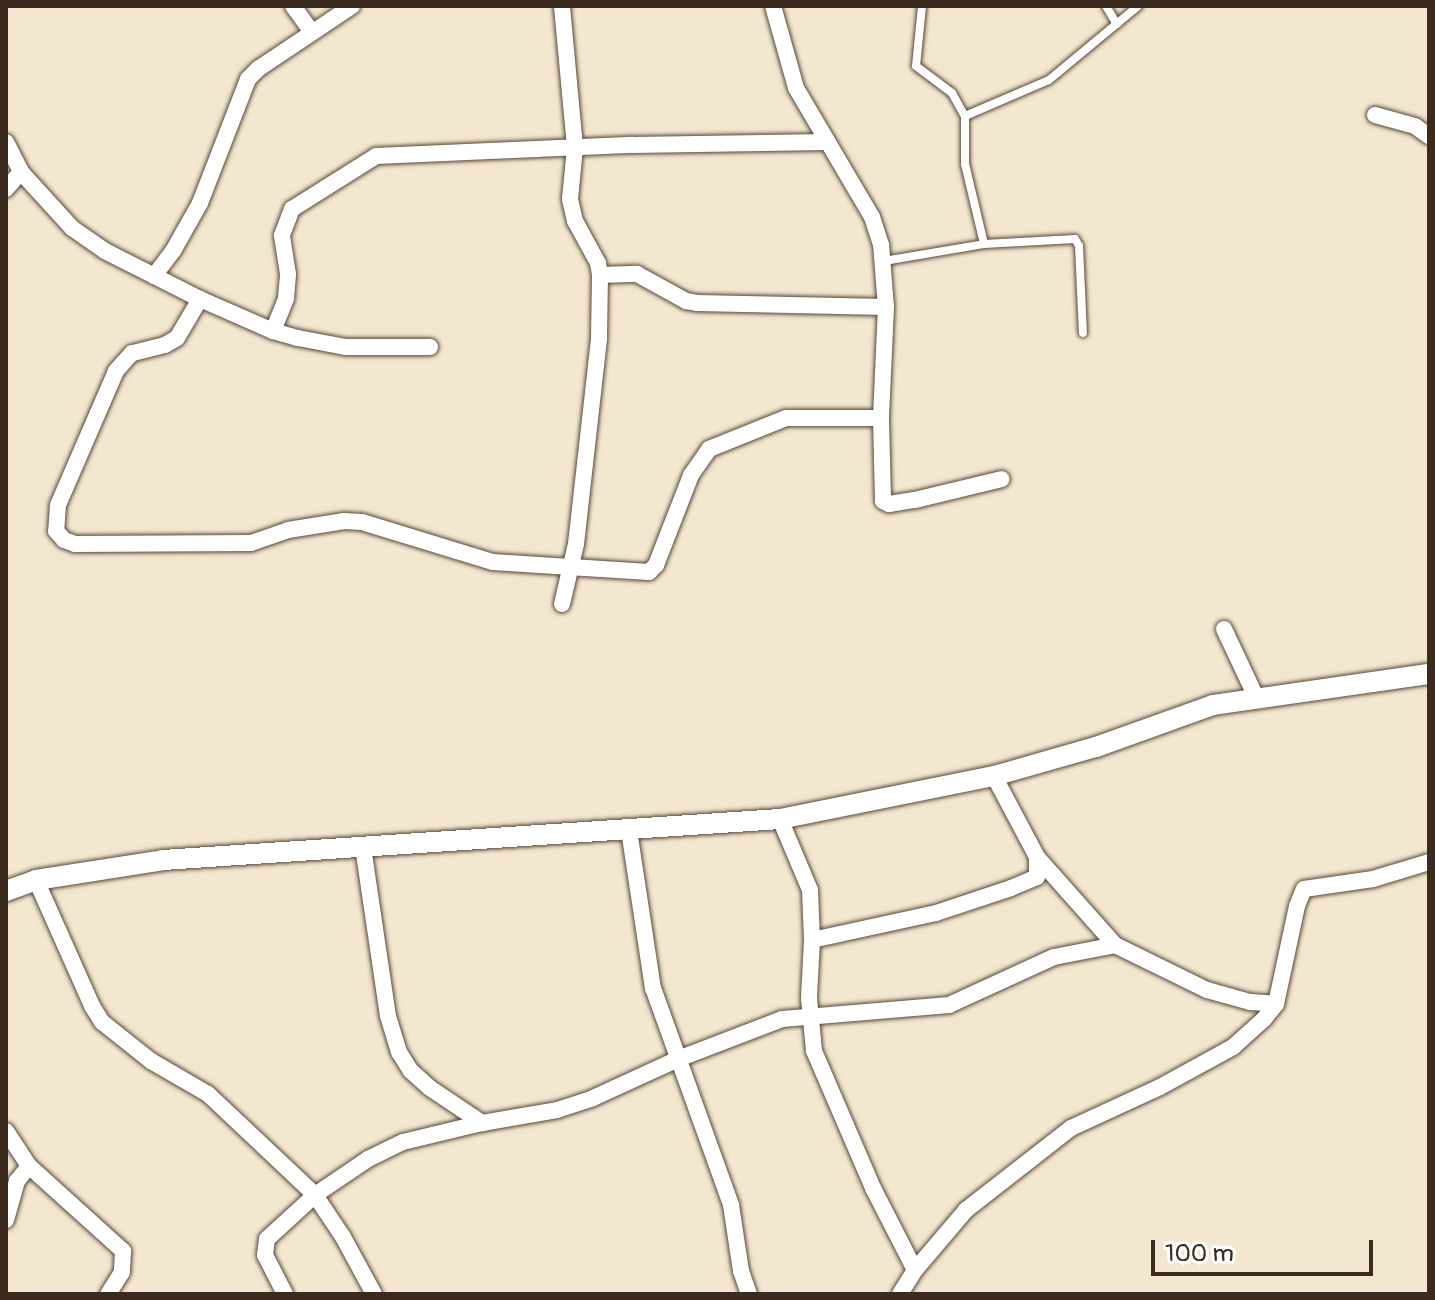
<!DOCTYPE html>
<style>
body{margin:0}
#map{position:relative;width:1435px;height:1300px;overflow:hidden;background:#f4e7cf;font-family:Pangolin,sans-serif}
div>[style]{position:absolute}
.roads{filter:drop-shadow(0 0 2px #574639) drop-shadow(0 0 2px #574639)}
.service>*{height:8px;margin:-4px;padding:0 4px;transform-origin:4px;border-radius:4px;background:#fff}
.minor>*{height:16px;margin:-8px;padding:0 8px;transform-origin:8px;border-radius:8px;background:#fff}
.tertiary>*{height:20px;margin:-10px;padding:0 10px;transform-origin:10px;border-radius:10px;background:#fff}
span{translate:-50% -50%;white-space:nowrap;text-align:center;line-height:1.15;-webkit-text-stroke:6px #fff;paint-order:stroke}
.frame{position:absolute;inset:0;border:8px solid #3b2a1e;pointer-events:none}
.scale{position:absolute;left:1151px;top:1240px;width:222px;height:36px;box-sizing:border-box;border:4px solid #3b2a1e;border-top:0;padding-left:10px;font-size:24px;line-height:28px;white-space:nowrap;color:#3b2a1e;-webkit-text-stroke:6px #fff;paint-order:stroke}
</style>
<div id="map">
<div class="roads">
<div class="service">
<div style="left:922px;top:6px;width:60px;rotate:95.7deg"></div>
<div style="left:916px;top:66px;width:45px;rotate:36.9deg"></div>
<div style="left:952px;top:93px;width:26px;rotate:61deg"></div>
<div style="left:965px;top:116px;width:48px;rotate:90deg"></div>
<div style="left:965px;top:164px;width:82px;rotate:76.6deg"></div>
<div style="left:1106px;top:6px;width:21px;rotate:59deg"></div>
<div style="left:965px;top:116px;width:91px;rotate:-23.2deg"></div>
<div style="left:1049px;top:80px;width:116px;rotate:-39.7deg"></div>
<div style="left:884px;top:261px;width:101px;rotate:-9.6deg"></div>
<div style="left:984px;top:244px;width:91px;rotate:-3.1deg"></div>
<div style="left:1075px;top:239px;width:8px;rotate:60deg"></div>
<div style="left:1079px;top:246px;width:87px;rotate:87.4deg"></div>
</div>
<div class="minor">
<div style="left:293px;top:6px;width:32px;rotate:54deg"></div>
<div style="left:773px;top:6px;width:85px;rotate:74.3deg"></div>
<div style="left:796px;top:88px;width:150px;rotate:59.5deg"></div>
<div style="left:872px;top:217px;width:28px;rotate:72deg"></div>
<div style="left:881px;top:244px;width:63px;rotate:85.5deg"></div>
<div style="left:886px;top:307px;width:111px;rotate:92.6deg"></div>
<div style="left:881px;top:418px;width:83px;rotate:88.6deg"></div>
<div style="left:883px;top:501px;width:7px;rotate:27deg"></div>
<div style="left:889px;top:504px;width:26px;rotate:-9deg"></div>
<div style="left:915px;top:500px;width:89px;rotate:-13.6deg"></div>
<div style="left:1375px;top:115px;width:41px;rotate:15.4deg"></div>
<div style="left:1415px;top:126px;width:17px;rotate:36deg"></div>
<div style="left:6px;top:142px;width:34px;rotate:63deg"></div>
<div style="left:21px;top:172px;width:76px;rotate:47.7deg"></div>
<div style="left:72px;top:228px;width:40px;rotate:34.9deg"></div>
<div style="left:105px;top:251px;width:106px;rotate:26.8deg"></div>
<div style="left:200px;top:299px;width:80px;rotate:23.7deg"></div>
<div style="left:273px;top:331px;width:26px;rotate:16deg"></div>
<div style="left:298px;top:338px;width:49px;rotate:10.6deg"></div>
<div style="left:346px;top:347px;width:84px"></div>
<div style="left:6px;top:189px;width:23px;rotate:-49deg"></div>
<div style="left:600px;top:275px;width:37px;rotate:-2deg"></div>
<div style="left:637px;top:274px;width:56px;rotate:28.9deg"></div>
<div style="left:686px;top:301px;width:11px;rotate:10deg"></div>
<div style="left:697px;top:303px;width:189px;rotate:1.2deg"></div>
<div style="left:154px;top:276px;width:31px;rotate:-53deg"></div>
<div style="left:173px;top:251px;width:55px;rotate:-60.6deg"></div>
<div style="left:200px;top:203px;width:133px;rotate:-68.8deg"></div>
<div style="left:248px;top:79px;width:14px;rotate:-45deg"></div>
<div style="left:258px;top:69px;width:113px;rotate:-33.8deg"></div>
<div style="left:200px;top:299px;width:45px;rotate:120.5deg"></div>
<div style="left:177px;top:338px;width:14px;rotate:150deg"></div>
<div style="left:165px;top:345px;width:34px;rotate:166deg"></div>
<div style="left:132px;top:353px;width:24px;rotate:132deg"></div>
<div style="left:116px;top:371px;width:146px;rotate:113.4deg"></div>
<div style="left:58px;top:505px;width:26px;rotate:94deg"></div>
<div style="left:56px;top:531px;width:12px;rotate:48deg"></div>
<div style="left:64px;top:540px;width:12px;rotate:20deg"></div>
<div style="left:75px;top:544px;width:176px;rotate:-0.3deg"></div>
<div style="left:251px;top:543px;width:39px;rotate:-19deg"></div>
<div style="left:288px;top:530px;width:57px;rotate:-9.1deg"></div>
<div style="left:344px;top:521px;width:18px;rotate:3deg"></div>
<div style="left:362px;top:522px;width:137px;rotate:17deg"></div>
<div style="left:493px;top:562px;width:156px;rotate:3.7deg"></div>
<div style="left:649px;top:572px;width:10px;rotate:-45deg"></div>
<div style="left:656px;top:565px;width:97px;rotate:-68.7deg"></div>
<div style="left:691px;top:475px;width:32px;rotate:-55deg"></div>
<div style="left:709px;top:449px;width:83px;rotate:-21.9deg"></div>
<div style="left:786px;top:418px;width:95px"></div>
<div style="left:273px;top:331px;width:35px;rotate:-68deg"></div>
<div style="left:286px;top:298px;width:24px;rotate:-85deg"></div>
<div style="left:288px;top:274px;width:39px;rotate:-99deg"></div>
<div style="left:282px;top:235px;width:28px;rotate:-69deg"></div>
<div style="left:292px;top:209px;width:99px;rotate:-32.2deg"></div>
<div style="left:376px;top:156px;width:257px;rotate:-2.5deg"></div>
<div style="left:633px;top:145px;width:194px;rotate:-0.9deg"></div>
<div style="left:562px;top:604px;width:62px;rotate:-76.9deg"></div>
<div style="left:576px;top:544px;width:207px;rotate:-83.6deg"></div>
<div style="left:599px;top:338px;width:63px;rotate:-89.1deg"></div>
<div style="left:600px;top:275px;width:12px;rotate:-99deg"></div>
<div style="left:598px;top:263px;width:48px;rotate:-118.7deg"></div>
<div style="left:575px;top:221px;width:23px;rotate:-103deg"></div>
<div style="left:570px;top:199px;width:52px;rotate:-84.5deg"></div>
<div style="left:575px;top:147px;width:142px;rotate:-95.3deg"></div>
<div style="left:1224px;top:629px;width:75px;rotate:64.8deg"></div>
<div style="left:994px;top:776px;width:92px;rotate:62deg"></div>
<div style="left:1037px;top:857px;width:118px;rotate:48.4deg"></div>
<div style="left:1115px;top:945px;width:102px;rotate:26.1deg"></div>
<div style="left:1207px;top:990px;width:45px;rotate:15.6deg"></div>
<div style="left:1250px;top:1002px;width:26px;rotate:4deg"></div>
<div style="left:780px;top:819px;width:77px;rotate:67.1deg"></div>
<div style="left:810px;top:890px;width:50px;rotate:87.7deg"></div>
<div style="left:812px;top:940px;width:58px;rotate:93deg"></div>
<div style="left:809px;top:998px;width:53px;rotate:84.6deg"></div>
<div style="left:814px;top:1051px;width:149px;rotate:66.7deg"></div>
<div style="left:873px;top:1188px;width:92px;rotate:62.9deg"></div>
<div style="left:629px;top:830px;width:160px;rotate:81.4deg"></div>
<div style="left:653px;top:988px;width:231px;rotate:70.2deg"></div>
<div style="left:731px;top:1205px;width:67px;rotate:81.4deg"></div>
<div style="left:741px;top:1271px;width:24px;rotate:71deg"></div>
<div style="left:363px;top:847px;width:171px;rotate:81.6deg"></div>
<div style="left:388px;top:1016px;width:38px;rotate:73deg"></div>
<div style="left:399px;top:1052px;width:22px;rotate:58deg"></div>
<div style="left:411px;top:1071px;width:25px;rotate:42deg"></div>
<div style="left:430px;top:1088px;width:63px;rotate:33.9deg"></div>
<div style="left:36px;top:880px;width:138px;rotate:66deg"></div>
<div style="left:92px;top:1006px;width:19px;rotate:58deg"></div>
<div style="left:102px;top:1022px;width:63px;rotate:38.5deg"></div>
<div style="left:151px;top:1061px;width:66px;rotate:30.1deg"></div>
<div style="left:208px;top:1094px;width:147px;rotate:43.3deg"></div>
<div style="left:315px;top:1195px;width:50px;rotate:56.3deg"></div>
<div style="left:343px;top:1237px;width:65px;rotate:61.5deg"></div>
<div style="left:812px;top:940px;width:127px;rotate:-12.3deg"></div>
<div style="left:936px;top:913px;width:79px;rotate:-18.4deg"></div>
<div style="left:1011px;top:888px;width:28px;rotate:-23deg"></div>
<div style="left:1037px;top:877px;width:20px;rotate:-90deg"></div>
<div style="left:6px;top:1131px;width:42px;rotate:56.7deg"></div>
<div style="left:29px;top:1166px;width:127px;rotate:42.1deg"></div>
<div style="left:123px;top:1251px;width:21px;rotate:93deg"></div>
<div style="left:122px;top:1272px;width:26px;rotate:122deg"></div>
<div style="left:6px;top:1220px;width:41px;rotate:-74.2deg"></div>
<div style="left:17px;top:1181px;width:19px;rotate:-51deg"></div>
<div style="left:285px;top:1294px;width:44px;rotate:-117.1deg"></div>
<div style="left:265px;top:1255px;width:16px;rotate:-83deg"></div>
<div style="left:267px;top:1239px;width:65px;rotate:-42.5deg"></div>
<div style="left:315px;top:1195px;width:64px;rotate:-34.2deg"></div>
<div style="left:368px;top:1159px;width:39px;rotate:-26deg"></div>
<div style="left:403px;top:1142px;width:81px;rotate:-13.5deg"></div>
<div style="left:482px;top:1123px;width:76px;rotate:-9.8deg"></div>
<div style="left:557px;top:1110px;width:38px;rotate:-18deg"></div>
<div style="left:593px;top:1098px;width:94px;rotate:-24.6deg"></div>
<div style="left:678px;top:1059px;width:111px;rotate:-21deg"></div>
<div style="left:782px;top:1019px;width:168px;rotate:-4.8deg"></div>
<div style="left:949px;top:1005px;width:115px;rotate:-24.6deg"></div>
<div style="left:1054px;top:957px;width:62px;rotate:-11.1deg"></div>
<div style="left:900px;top:1294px;width:28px;rotate:-58deg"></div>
<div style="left:915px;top:1270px;width:79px;rotate:-49.6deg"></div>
<div style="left:966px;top:1210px;width:133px;rotate:-38deg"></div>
<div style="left:1071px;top:1128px;width:98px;rotate:-24.7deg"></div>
<div style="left:1160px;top:1087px;width:83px;rotate:-28.7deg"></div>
<div style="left:1233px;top:1047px;width:42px;rotate:-42.1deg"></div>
<div style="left:1264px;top:1019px;width:19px;rotate:-51deg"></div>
<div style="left:1276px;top:1004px;width:100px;rotate:-77.9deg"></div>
<div style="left:1297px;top:906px;width:18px;rotate:-68deg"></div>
<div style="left:1304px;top:889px;width:70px;rotate:-8.2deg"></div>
<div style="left:1373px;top:879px;width:59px;rotate:-16.9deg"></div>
</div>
<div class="tertiary">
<div style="left:6px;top:891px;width:32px;rotate:-20deg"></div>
<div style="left:36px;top:880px;width:129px;rotate:-8.9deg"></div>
<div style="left:163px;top:860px;width:618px;rotate:-3.8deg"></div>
<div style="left:780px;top:819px;width:218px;rotate:-11.4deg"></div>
<div style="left:994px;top:776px;width:106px;rotate:-15.9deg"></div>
<div style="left:1096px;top:747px;width:124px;rotate:-19.7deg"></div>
<div style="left:1213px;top:705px;width:218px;rotate:-8.2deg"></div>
</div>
</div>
<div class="frame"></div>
<div class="scale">100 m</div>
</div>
